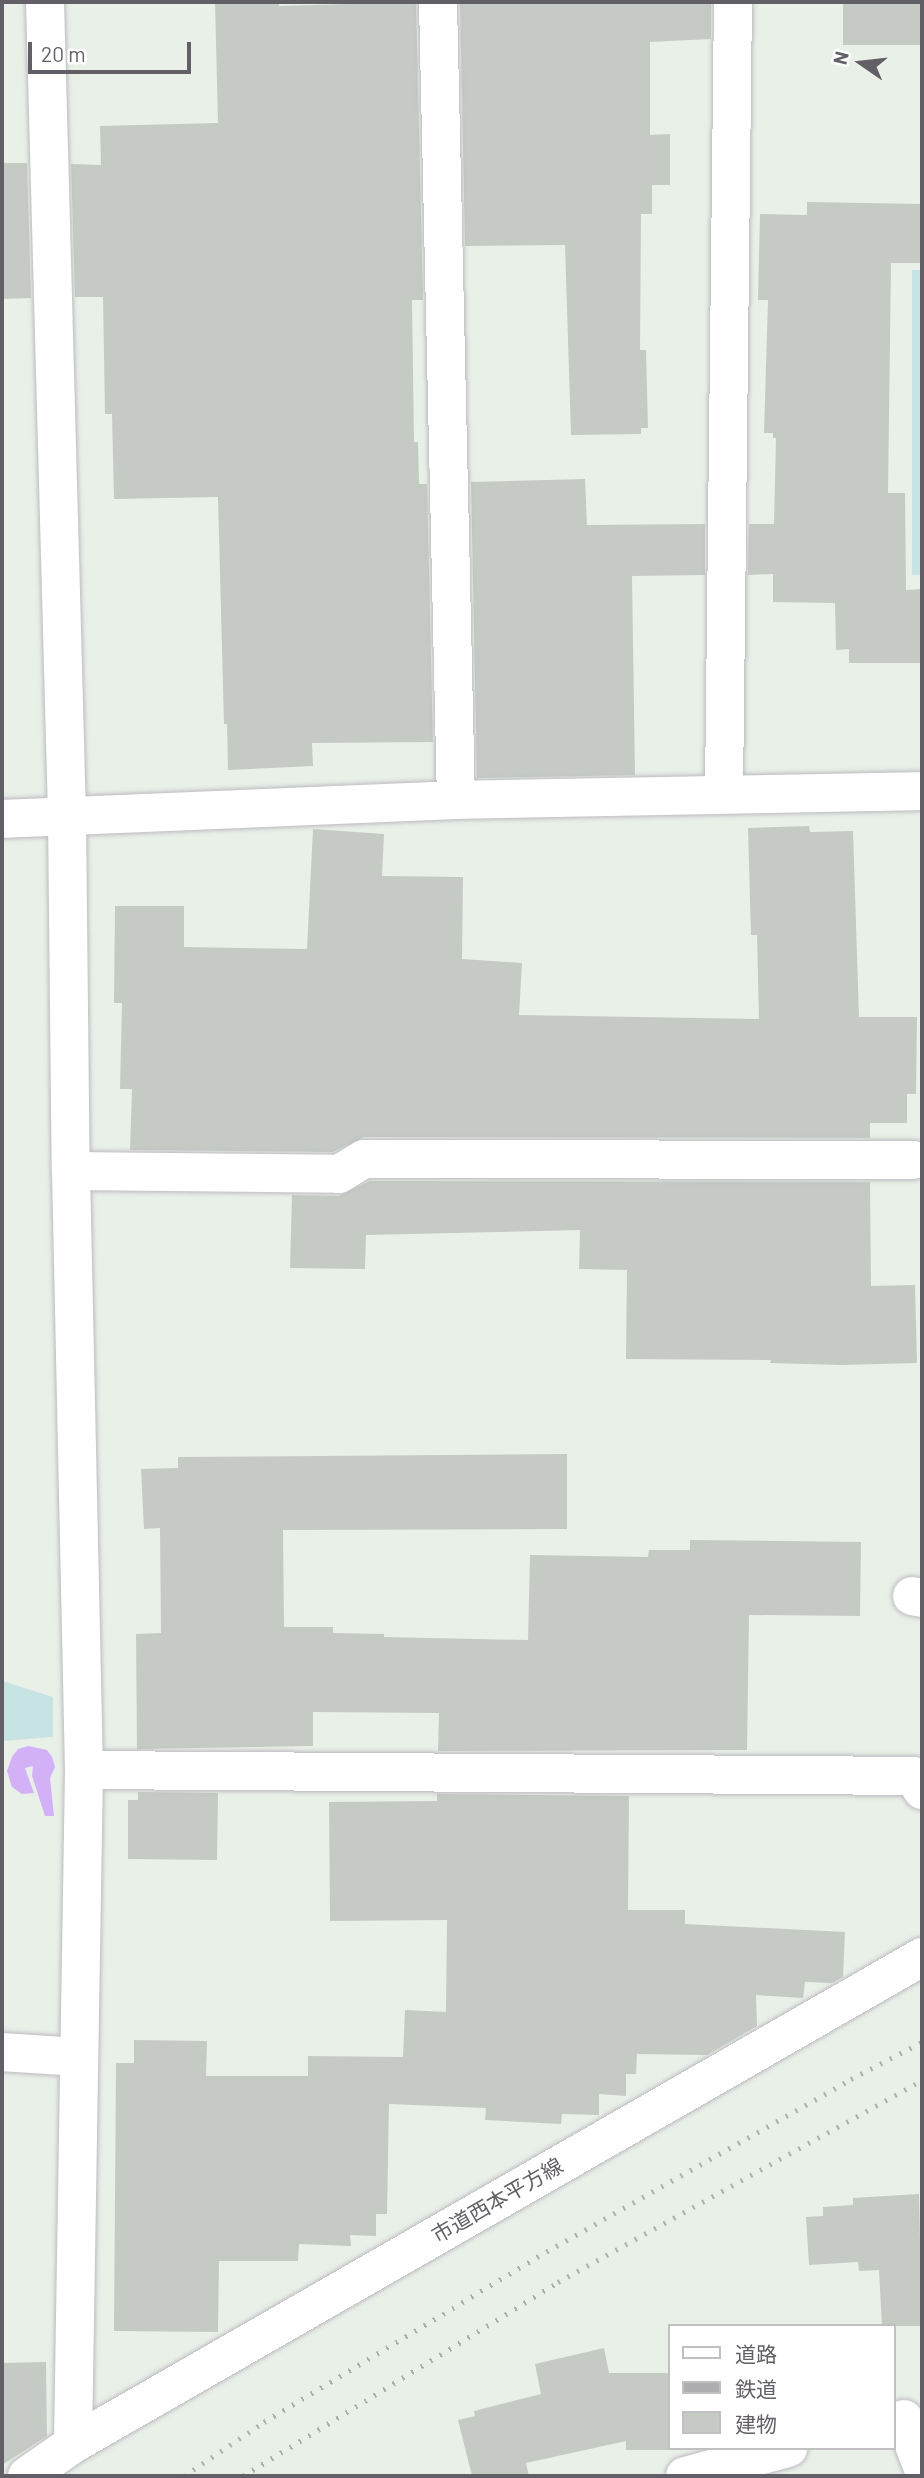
<!DOCTYPE html>
<meta charset="utf-8">
<style>
body{margin:0}
#map{position:relative;width:924px;height:2478px;overflow:hidden;background:#e9f0e8;font-family:Barlow,"Noto Sans JP",sans-serif}
div>[style]{position:absolute}
.green>*{inset:0;background:#c7e3e4;transform-origin:0 0}
.water>*{inset:0;background:#d3b1f7}
.building>*{inset:0;background:#c5cbc4;transform-origin:0 0}
.roads{filter:drop-shadow(0 0 2px #bdbac0) drop-shadow(0 0 2px #bdbac0)}
.minor>*{height:38px;margin:-19px;padding:0 19px;transform-origin:19px;border-radius:19px;background:#fff}
.rail>*{height:5px;margin-top:-2.5px;transform-origin:0;background:repeating-linear-gradient(90deg,#aeadaf 0 2px,transparent 0 11px)}
span{translate:-50% -50%;white-space:nowrap;text-align:center;line-height:1.15;-webkit-text-stroke:5px #fff;paint-order:stroke}
.street-label{font-size:21px;color:#635f66}
.frame{position:absolute;inset:0;border:4px solid #635f66;pointer-events:none}
.legend{position:absolute;left:668px;top:2324px;width:228px;height:126px;box-sizing:border-box;background:#fff;border:2px solid #c1bfc2;margin:0;padding:9px 12px;list-style:none;font-size:21px;color:#635f66}
.legend li{display:flex;align-items:center;gap:14px;height:35px}
.legend b{width:35px;border:2px solid #c1bfc2}
.north{position:absolute;left:826px;top:28px;width:70px;height:70px;-webkit-text-stroke:5px #fff;paint-order:stroke;rotate:284deg;font-size:19px;font-weight:700;line-height:28px;text-align:center;color:#635f66}
.north::after{content:'';display:block;margin:auto;width:24px;height:32px;background:#635f66;clip-path:polygon(50% 0,100% 100%,50% 72%,0 100%)}
.scale{position:absolute;left:28px;top:42px;width:163px;height:32px;box-sizing:border-box;border:4px solid #635f66;border-top:0;padding-left:9px;font-size:21px;line-height:24px;white-space:nowrap;color:#635f66;-webkit-text-stroke:5px #fff;paint-order:stroke}
</style>
<div id="map">
<div class="green">
<div style="left:912px;top:270px;width:10px;height:305px"></div>
<div style="clip-path:polygon(2px 1681px,53px 1697px,53px 1737px,2px 1741px)"></div>
</div>
<div class="water">
<div style="clip-path:polygon(28px 1746px,47px 1750px,52px 1757px,55px 1767px,50px 1778px,54px 1816px,45px 1816px,32px 1776px,33px 1766px,25px 1768px,34px 1793px,22px 1794px,12px 1787px,7px 1771px,12px 1757px,18px 1749px)"></div>
</div>
<div class="building">
<div style="clip-path:polygon(215px 2px,279px 2px,279px 6px,416px 2px,423px 300px,412px 300px,414px 442px,418px 442px,419px 484px,427px 484px,433px 742px,312px 743px,313px 766px,228px 770px,227px 724px,224px 724px,218px 497px,114px 499px,112px 414px,105px 414px,103px 297px,75px 297px,71px 164px,101px 165px,100px 126px,218px 123px)"></div>
<div style="clip-path:polygon(460px 2px,711px 2px,711px 39px,650px 42px,650px 135px,670px 134px,670px 185px,652px 185px,652px 214px,641px 214px,640px 350px,646px 350px,648px 428px,641px 428px,641px 434px,571px 435px,565px 245px,465px 246px)"></div>
<div style="left:843px;top:2px;width:79px;height:43px"></div>
<div style="clip-path:polygon(2px 163px,27px 163px,31px 298px,2px 299px)"></div>
<div style="clip-path:polygon(807px 202px,922px 204px,922px 263px,891px 263px,888px 493px,905px 493px,906px 590px,922px 589px,922px 663px,849px 663px,849px 649px,836px 650px,835px 603px,773px 602px,773px 574px,748px 575px,749px 524px,774px 524px,776px 438px,773px 438px,773px 433px,764px 433px,768px 300px,758px 300px,760px 214px,807px 215px)"></div>
<div style="clip-path:polygon(585px 479px,587px 525px,705px 524px,705px 575px,632px 576px,635px 775px,477px 778px,471px 482px)"></div>
<div style="clip-path:polygon(809px 826px,810px 832px,853px 831px,859px 1017px,917px 1017px,916px 1094px,907px 1094px,907px 1123px,870px 1123px,870px 1138px,364px 1137px,333px 1152px,130px 1150px,132px 1089px,120px 1089px,122px 1003px,114px 1003px,115px 906px,184px 906px,184px 947px,307px 949px,313px 829px,384px 834px,382px 876px,463px 877px,462px 959px,522px 963px,519px 1015px,759px 1019px,757px 935px,751px 935px,748px 828px)"></div>
<div style="clip-path:polygon(370px 1181px,870px 1182px,871px 1286px,915px 1285px,917px 1363px,842px 1365px,770px 1363px,771px 1360px,626px 1359px,627px 1270px,579px 1269px,580px 1230px,366px 1235px,365px 1269px,290px 1268px,292px 1195px,339px 1196px)"></div>
<div style="clip-path:polygon(567px 1454px,567px 1529px,283px 1530px,284px 1627px,333px 1627px,333px 1633px,384px 1634px,384px 1637px,528px 1640px,530px 1555px,648px 1557px,649px 1550px,690px 1550px,690px 1540px,861px 1542px,860px 1616px,749px 1615px,747px 1750px,438px 1751px,439px 1713px,313px 1712px,313px 1746px,137px 1749px,136px 1634px,161px 1633px,160px 1528px,144px 1529px,141px 1469px,178px 1468px,178px 1457px)"></div>
<div style="clip-path:polygon(138px 1792px,218px 1793px,217px 1860px,128px 1859px,128px 1800px,138px 1800px)"></div>
<div style="clip-path:polygon(437px 1794px,629px 1796px,628px 1910px,685px 1910px,685px 1924px,845px 1932px,843px 1977px,832px 1983px,805px 1982px,803px 1998px,756px 1995px,757px 2026px,707px 2055px,637px 2054px,636px 2074px,626px 2074px,626px 2096px,599px 2094px,599px 2115px,562px 2114px,561px 2124px,485px 2120px,486px 2108px,389px 2104px,387px 2214px,376px 2214px,376px 2236px,350px 2235px,351px 2246px,299px 2244px,298px 2261px,219px 2261px,218px 2332px,114px 2331px,116px 2063px,134px 2063px,134px 2040px,207px 2041px,206px 2076px,308px 2076px,308px 2056px,403px 2057px,405px 2010px,446px 2012px,447px 1920px,330px 1921px,329px 1802px,437px 1801px)"></div>
<div style="clip-path:polygon(919px 2194px,922px 2326px,882px 2326px,879px 2270px,859px 2271px,858px 2262px,809px 2265px,806px 2217px,823px 2216px,823px 2207px,853px 2205px,853px 2198px)"></div>
<div style="clip-path:polygon(604px 2348px,609px 2373px,670px 2373px,670px 2450px,626px 2450px,626px 2441px,526px 2463px,529px 2476px,472px 2476px,458px 2420px,475px 2416px,474px 2411px,541px 2394px,535px 2364px)"></div>
<div style="clip-path:polygon(46px 2362px,47px 2436px,2px 2465px,2px 2363px)"></div>
</div>
<div class="roads">
<div class="minor">
<div style="left:45px;top:2px;width:815px;rotate:88.45deg"></div>
<div style="left:67px;top:817px;width:354px;rotate:89.4deg"></div>
<div style="left:71px;top:1171px;width:599px;rotate:88.76deg"></div>
<div style="left:84px;top:1770px;width:674px;rotate:90.94deg"></div>
<div style="left:438px;top:2px;width:798px;rotate:88.71deg"></div>
<div style="left:724px;top:792px;width:790px;rotate:-89.35deg"></div>
<div style="left:2px;top:819px;width:454px;rotate:-2.4deg"></div>
<div style="left:456px;top:800px;width:466px;rotate:-1.1deg"></div>
<div style="left:71px;top:1171px;width:268px;rotate:0.6deg"></div>
<div style="left:339px;top:1174px;width:29px;rotate:-31deg"></div>
<div style="left:364px;top:1159px;width:549px;rotate:0.1deg"></div>
<div style="left:912px;top:1596px;width:10px;rotate:11deg"></div>
<div style="left:84px;top:1770px;width:829px;rotate:0.41deg"></div>
<div style="left:913px;top:1776px;width:17px;rotate:57deg"></div>
<div style="left:2px;top:2052px;width:77px;rotate:3.7deg"></div>
<div style="left:904px;top:2419px;width:50px;rotate:69deg"></div>
<div style="left:27px;top:2476px;width:56px;rotate:-34.8deg"></div>
<div style="left:73px;top:2444px;width:979px;rotate:-29.84deg"></div>
<div style="left:685px;top:2476px;width:107px;rotate:-15.2deg"></div>
</div>
</div>
<div class="rail">
<div style="left:184px;top:2476px;width:97px;rotate:-34deg"></div>
<div style="left:264px;top:2422px;width:319px;rotate:-31.1deg"></div>
<div style="left:537px;top:2257px;width:361px;rotate:-29.5deg"></div>
<div style="left:851px;top:2079px;width:80px;rotate:-27.5deg"></div>
<div style="left:243px;top:2476px;width:370px;rotate:-31.6deg"></div>
<div style="left:558px;top:2282px;width:416px;rotate:-29deg"></div>
</div>
<div class="street-label">
<span style="left:497px;top:2200px;rotate:-30deg">市道西本平方線</span>
</div>
<div class="frame"></div>
<ul class="legend">
<li><b style="height:9px;background:#fff"></b>道路</li>
<li><b style="height:9px;background:#aeadaf"></b>鉄道</li>
<li><b style="height:19px;background:#c5cbc4"></b>建物</li>
</ul>
<div class="north">N</div>
<div class="scale">20 m</div>
</div>
